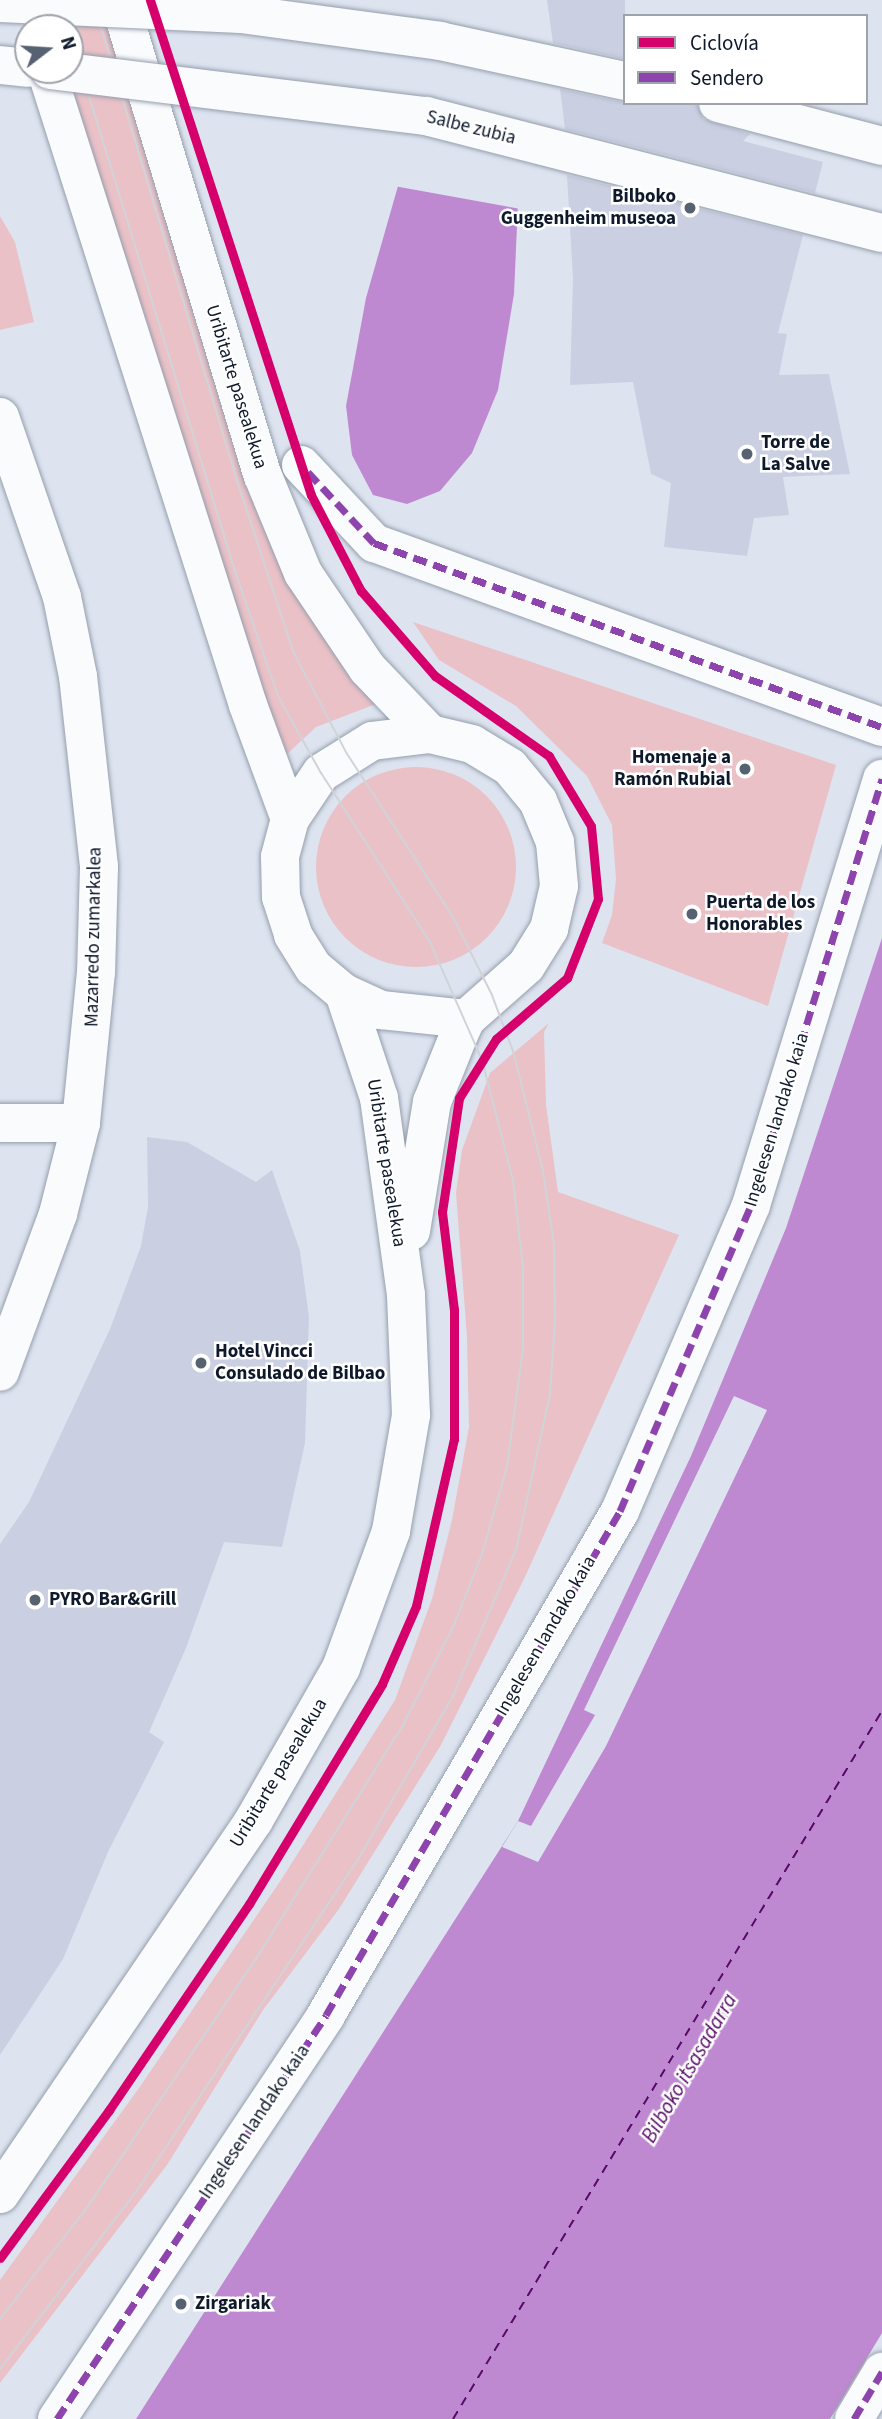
<!DOCTYPE html>
<meta charset="utf-8">
<style>
body{margin:0}
#map{position:relative;width:882px;height:2419px;overflow:hidden;background:#dde4f0;font-family:"Source Sans 3",sans-serif}
div>[style]{position:absolute}
.green>*{inset:0;background:#eac1c7}
.round{border-radius:50%}
.water>*{inset:0;background:#be89d0}
.pier>*{inset:0;background:#dde4f0}
.ferry>*{height:2px;margin-top:-1px;transform-origin:0;background:repeating-linear-gradient(90deg,#560967 0 9px,transparent 0 16px)}
.building>*{inset:0;background:#cbcfe2}
.roads{filter:drop-shadow(0 0 2px #969eac) drop-shadow(0 0 2px #969eac)}
.minor>*{height:38px;margin:-19px;padding:0 19px;transform-origin:19px;border-radius:19px;background:#fafbfd}
.major>*{height:38px;margin:-19px;padding:0 19px;transform-origin:19px;border-radius:19px;background:#fafbfd}
.tram>*{height:2px;margin:-1px;padding:0 1px;transform-origin:1px;border-radius:1px;background:#d0d3d7}
.bridges{filter:drop-shadow(0 0 2px #969eac) drop-shadow(0 0 2px #969eac)}
.major-bridge>*{height:38px;margin:-19px;padding:0 19px;transform-origin:19px;border-radius:19px;background:#fafbfd}
.quiet>*{height:7px;margin-top:-3.5px;transform-origin:0;background:repeating-linear-gradient(90deg,#8e44ad 0 14px,transparent 0 21px)}
.cycleway>*{height:9px;margin:-4.5px;padding:0 4.5px;transform-origin:4.5px;border-radius:4.5px;background:#d6006c}
.dots>*{width:19px;height:19px;translate:-50% -50%;box-sizing:border-box;border:4px solid #fff;border-radius:50%}
span{translate:-50% -50%;white-space:nowrap;text-align:center;line-height:1.15;-webkit-text-stroke:5px #fff;paint-order:stroke}
.street-label{font-size:19px;color:#0e1a2c}
.poi-label{font-size:19px;color:#0e1a2c;font-weight:700}
.right{translate:-100% -50%;text-align:right}
.left{translate:0 -50%;text-align:left}
.water-label{font-size:21px;color:#560967;font-style:italic}
.legend{position:absolute;left:623px;top:14px;width:245px;height:91px;box-sizing:border-box;background:#fff;border:2px solid #9fa3ab;margin:0;padding:9px 12px;list-style:none;font-size:21px;color:#0e1a2c}
.legend li{display:flex;align-items:center;gap:14px;height:35px}
.legend b{width:35px;border:2px solid #9fa3ab}
.north{position:absolute;left:14px;top:14px;width:70px;height:70px;box-sizing:border-box;background:#fff;border:2px solid #9fa3ab;border-radius:50%;rotate:73deg;font-size:19px;font-weight:700;line-height:28px;text-align:center;color:#0e1a2c}
.north::after{content:'';display:block;margin:auto;width:24px;height:32px;background:#566171;clip-path:polygon(50% 0,100% 100%,50% 72%,0 100%)}
</style>
<div id="map">
<div class="green">
<div style="clip-path:polygon(20px 0,119px 0,263px 476px,394px 697px,316px 727px,271px 769px,43px 70px,70px 70px,70px 28px,30px 28px)"></div>
<div style="clip-path:polygon(0 216px,15px 242px,34px 322px,0 330px)"></div>
<div style="clip-path:polygon(413px 622px,836px 765px,768px 1006px,602px 943px,612px 915px,616px 879px,612px 825px,587px 776px,516px 706px,439px 660px)"></div>
<div class="round" style="left:316px;top:767px;width:200px;height:200px"></div>
<div style="clip-path:polygon(549px 1023px,544px 1032px,546px 1105px,558px 1192px,679px 1235px,525px 1577px,441px 1745px,339px 1909px,263px 2010px,167px 2165px,0 2383px,0 2280px,139px 2088px,281px 1880px,395px 1700px,432px 1599px,452px 1520px,469px 1427px,467px 1337px,456px 1193px,462px 1150px,490px 1073px)"></div>
</div>
<div class="water">
<div style="clip-path:polygon(402px 172px,518px 203px,514px 294px,498px 390px,472px 453px,440px 491px,407px 504px,373px 495px,352px 455px,346px 406px,366px 298px)"></div>
<div style="clip-path:polygon(882px 938px,882px 2333px,830px 2419px,136px 2419px,518px 1821px,691px 1456px,786px 1228px)"></div>
</div>
<div class="pier">
<div style="clip-path:polygon(400px 0,533px 0,521px 209px,394px 186px,408px 99px)"></div>
<div style="clip-path:polygon(734px 1396px,767px 1410px,606px 1746px,538px 1862px,502px 1847px,518px 1821px,531px 1826px,595px 1715px,584px 1710px)"></div>
</div>
<div class="ferry">
<div style="left:453px;top:2419px;width:828px;rotate:-58.79deg"></div>
</div>
<div class="building">
<div style="clip-path:polygon(547px 0,625px 0,625px 59px,553px 43px)"></div>
<div style="clip-path:polygon(560px 89px,625px 103px,697px 103px,703px 119px,750px 134px,743px 141px,823px 162px,815px 193px,565px 129px)"></div>
<div style="clip-path:polygon(567px 175px,803px 235px,778px 333px,787px 334px,779px 375px,829px 374px,850px 474px,783px 477px,789px 515px,754px 518px,747px 556px,664px 547px,671px 483px,651px 474px,633px 382px,570px 385px,573px 279px)"></div>
<div style="clip-path:polygon(147px 1137px,187px 1142px,256px 1182px,272px 1170px,300px 1251px,309px 1317px,305px 1443px,282px 1547px,224px 1542px,186px 1648px,149px 1732px,164px 1742px,108px 1852px,63px 1959px,0 2055px,0 1544px,29px 1502px,110px 1329px,141px 1246px,148px 1207px)"></div>
</div>
<div class="roads">
<div class="minor">
<div style="left:119px;top:0;width:497px;rotate:73.2deg"></div>
<div style="left:263px;top:476px;width:105px;rotate:67.6deg"></div>
<div style="left:303px;top:573px;width:115px;rotate:56deg"></div>
<div style="left:367px;top:668px;width:91px;rotate:46.3deg"></div>
<div style="left:46px;top:70px;width:666px;rotate:72.35deg"></div>
<div style="left:248px;top:705px;width:121px;rotate:69.8deg"></div>
<div style="left:301px;top:465px;width:107px;rotate:46.9deg"></div>
<div style="left:374px;top:543px;width:540px;rotate:19.91deg"></div>
<div style="left:0;top:1123px;width:81px"></div>
<div style="left:411px;top:1231px;width:131px;rotate:-80.8deg"></div>
<div style="left:432px;top:1102px;width:70px;rotate:-68.2deg"></div>
<div style="left:458px;top:1037px;width:20px;rotate:-66deg"></div>
<div style="left:466px;top:1019px;width:80px;rotate:-41.5deg"></div>
<div style="left:526px;top:966px;width:44px;rotate:-58.1deg"></div>
<div style="left:549px;top:929px;width:44px;rotate:-76.9deg"></div>
<div style="left:559px;top:886px;width:44px;rotate:-95.2deg"></div>
<div style="left:555px;top:842px;width:44px;rotate:-112.5deg"></div>
<div style="left:538px;top:801px;width:44px;rotate:-129.5deg"></div>
<div style="left:510px;top:767px;width:44px;rotate:-148.8deg"></div>
<div style="left:472px;top:744px;width:43px;rotate:-166.6deg"></div>
<div style="left:430px;top:734px;width:58px;rotate:173.1deg"></div>
<div style="left:372px;top:741px;width:60px;rotate:147.9deg"></div>
<div style="left:321px;top:773px;width:55px;rotate:124deg"></div>
<div style="left:290px;top:819px;width:39px;rotate:105deg"></div>
<div style="left:280px;top:857px;width:40px;rotate:88.6deg"></div>
<div style="left:281px;top:897px;width:40px;rotate:72deg"></div>
<div style="left:293px;top:935px;width:39px;rotate:58deg"></div>
<div style="left:314px;top:968px;width:39px;rotate:40deg"></div>
<div style="left:344px;top:993px;width:41px;rotate:24.7deg"></div>
<div style="left:381px;top:1010px;width:85px;rotate:6deg"></div>
<div style="left:0;top:2194px;width:452px;rotate:-55.8deg"></div>
<div style="left:254px;top:1820px;width:175px;rotate:-60.2deg"></div>
<div style="left:341px;top:1668px;width:146px;rotate:-69.9deg"></div>
<div style="left:391px;top:1531px;width:118px;rotate:-80.2deg"></div>
<div style="left:411px;top:1415px;width:120px;rotate:-92.4deg"></div>
<div style="left:406px;top:1295px;width:199px;rotate:-97.8deg"></div>
<div style="left:379px;top:1098px;width:111px;rotate:-108.4deg"></div>
<div style="left:57px;top:2419px;width:485px;rotate:-56.3deg"></div>
<div style="left:326px;top:2015px;width:583px;rotate:-59.74deg"></div>
<div style="left:620px;top:1511px;width:333px;rotate:-66.8deg"></div>
<div style="left:751px;top:1205px;width:446px;rotate:-72.9deg"></div>
<div style="left:854px;top:2419px;width:55px;rotate:-59.2deg"></div>
</div>
<div class="major">
<div style="left:0;top:65px;width:28px;rotate:6deg"></div>
<div style="left:718px;top:103px;width:170px;rotate:14.7deg"></div>
<div style="left:0;top:417px;width:190px;rotate:71deg"></div>
<div style="left:62px;top:597px;width:81px;rotate:78.6deg"></div>
<div style="left:78px;top:676px;width:192px;rotate:83.7deg"></div>
<div style="left:99px;top:867px;width:105px;rotate:91.6deg"></div>
<div style="left:96px;top:972px;width:152px;rotate:95.7deg"></div>
<div style="left:81px;top:1123px;width:94px;rotate:104.2deg"></div>
<div style="left:58px;top:1214px;width:168px;rotate:110.2deg"></div>
</div>
</div>
<div class="tram">
<div style="left:58px;top:0;width:30px;rotate:70deg"></div>
<div style="left:0;top:2319px;width:140px;rotate:-52deg"></div>
<div style="left:86px;top:2209px;width:308px;rotate:-55.8deg"></div>
<div style="left:259px;top:1954px;width:271px;rotate:-57.8deg"></div>
<div style="left:403px;top:1725px;width:112px;rotate:-63deg"></div>
<div style="left:454px;top:1625px;width:76px;rotate:-68.5deg"></div>
<div style="left:482px;top:1554px;width:91px;rotate:-74.1deg"></div>
<div style="left:507px;top:1466px;width:118px;rotate:-82.2deg"></div>
<div style="left:523px;top:1349px;width:81px;rotate:-90deg"></div>
<div style="left:523px;top:1268px;width:89px;rotate:-96.5deg"></div>
<div style="left:513px;top:1180px;width:124px;rotate:-104.5deg"></div>
<div style="left:482px;top:1060px;width:129px;rotate:-113.8deg"></div>
<div style="left:430px;top:942px;width:201px;rotate:-122.8deg"></div>
<div style="left:321px;top:773px;width:88px;rotate:-119.2deg"></div>
<div style="left:278px;top:696px;width:132px;rotate:-109deg"></div>
<div style="left:235px;top:571px;width:562px;rotate:-107.08deg"></div>
<div style="left:0;top:2369px;width:227px;rotate:-52.5deg"></div>
<div style="left:138px;top:2189px;width:394px;rotate:-56.3deg"></div>
<div style="left:357px;top:1861px;width:191px;rotate:-59.8deg"></div>
<div style="left:453px;top:1696px;width:159px;rotate:-66.7deg"></div>
<div style="left:516px;top:1550px;width:160px;rotate:-77.7deg"></div>
<div style="left:550px;top:1394px;width:74px;rotate:-86.1deg"></div>
<div style="left:555px;top:1320px;width:76px;rotate:-90.8deg"></div>
<div style="left:554px;top:1244px;width:74px;rotate:-98.6deg"></div>
<div style="left:543px;top:1171px;width:124px;rotate:-104deg"></div>
<div style="left:513px;top:1051px;width:60px;rotate:-110.6deg"></div>
<div style="left:492px;top:995px;width:87px;rotate:-116.6deg"></div>
<div style="left:453px;top:917px;width:194px;rotate:-123deg"></div>
<div style="left:347px;top:754px;width:116px;rotate:-117.7deg"></div>
<div style="left:293px;top:651px;width:176px;rotate:-108.2deg"></div>
<div style="left:238px;top:484px;width:505px;rotate:-106.68deg"></div>
</div>
<div class="bridges">
<div class="major-bridge">
<div style="left:0;top:3px;width:241px;rotate:2.6deg"></div>
<div style="left:241px;top:14px;width:201px;rotate:7.7deg"></div>
<div style="left:440px;top:41px;width:189px;rotate:12.2deg"></div>
<div style="left:50px;top:70px;width:379px;rotate:7deg"></div>
<div style="left:426px;top:116px;width:471px;rotate:14.4deg"></div>
</div>
</div>
<div class="quiet">
<div style="left:308px;top:472px;width:97px;rotate:47.1deg"></div>
<div style="left:374px;top:543px;width:540px;rotate:19.91deg"></div>
<div style="left:57px;top:2419px;width:485px;rotate:-56.3deg"></div>
<div style="left:326px;top:2015px;width:583px;rotate:-59.74deg"></div>
<div style="left:620px;top:1511px;width:333px;rotate:-66.8deg"></div>
<div style="left:751px;top:1205px;width:446px;rotate:-72.9deg"></div>
<div style="left:854px;top:2419px;width:55px;rotate:-59.2deg"></div>
</div>
<div class="cycleway">
<div style="left:0;top:2258px;width:184px;rotate:-53.6deg"></div>
<div style="left:109px;top:2110px;width:249px;rotate:-55.8deg"></div>
<div style="left:249px;top:1904px;width:257px;rotate:-58.8deg"></div>
<div style="left:382px;top:1684px;width:85px;rotate:-66.4deg"></div>
<div style="left:416px;top:1606px;width:171px;rotate:-77.2deg"></div>
<div style="left:454px;top:1439px;width:129px;rotate:-90deg"></div>
<div style="left:454px;top:1310px;width:99px;rotate:-97deg"></div>
<div style="left:442px;top:1212px;width:115px;rotate:-81.5deg"></div>
<div style="left:459px;top:1098px;width:70px;rotate:-57.9deg"></div>
<div style="left:496px;top:1039px;width:94px;rotate:-40.7deg"></div>
<div style="left:567px;top:978px;width:85px;rotate:-68.6deg"></div>
<div style="left:598px;top:899px;width:73px;rotate:-95.5deg"></div>
<div style="left:591px;top:826px;width:82px;rotate:-121deg"></div>
<div style="left:549px;top:756px;width:139px;rotate:-144.9deg"></div>
<div style="left:435px;top:676px;width:113px;rotate:-131deg"></div>
<div style="left:361px;top:591px;width:108px;rotate:-117.5deg"></div>
<div style="left:311px;top:495px;width:521px;rotate:-108.02deg"></div>
</div>
<div class="dots">
<div style="left:690px;top:208px;background:#566171"></div>
<div style="left:747px;top:454px;background:#566171"></div>
<div style="left:745px;top:769px;background:#566171"></div>
<div style="left:692px;top:914px;background:#566171"></div>
<div style="left:201px;top:1363px;background:#566171"></div>
<div style="left:35px;top:1600px;background:#566171"></div>
<div style="left:181px;top:2304px;background:#566171"></div>
</div>
<div class="street-label">
<span style="left:471px;top:128px;rotate:14deg">Salbe zubia</span>
<span style="left:236px;top:387px;rotate:73deg">Uribitarte pasealekua</span>
<span style="left:94px;top:937px;rotate:-89deg">Mazarredo zumarkalea</span>
<span style="left:777px;top:1120px;rotate:-73deg">Ingelesen landako kaia</span>
<span style="left:386px;top:1163px;rotate:81deg">Uribitarte pasealekua</span>
<span style="left:546px;top:1636px;rotate:-60deg">Ingelesen landako kaia</span>
<span style="left:279px;top:1773px;rotate:-59deg">Uribitarte pasealekua</span>
<span style="left:255px;top:2122px;rotate:-56deg">Ingelesen landako kaia</span>
</div>
<div class="poi-label">
<span class="right" style="left:676px;top:208px">Bilboko<br>Guggenheim museoa</span>
<span class="left" style="left:761px;top:454px">Torre de<br>La Salve</span>
<span class="right" style="left:731px;top:769px">Homenaje a<br>Ramón Rubial</span>
<span class="left" style="left:706px;top:914px">Puerta de los<br>Honorables</span>
<span class="left" style="left:215px;top:1363px">Hotel Vincci<br>Consulado de Bilbao</span>
<span class="left" style="left:49px;top:1600px">PYRO Bar&amp;Grill</span>
<span class="left" style="left:195px;top:2304px">Zirgariak</span>
</div>
<div class="water-label">
<span style="left:689px;top:2068px;rotate:-60deg">Bilboko itsasadarra</span>
</div>
<ul class="legend">
<li><b style="height:9px;background:#d6006c"></b>Ciclovía</li>
<li><b style="height:9px;background:#8e44ad"></b>Sendero</li>
</ul>
<div class="north">N</div>
</div>
